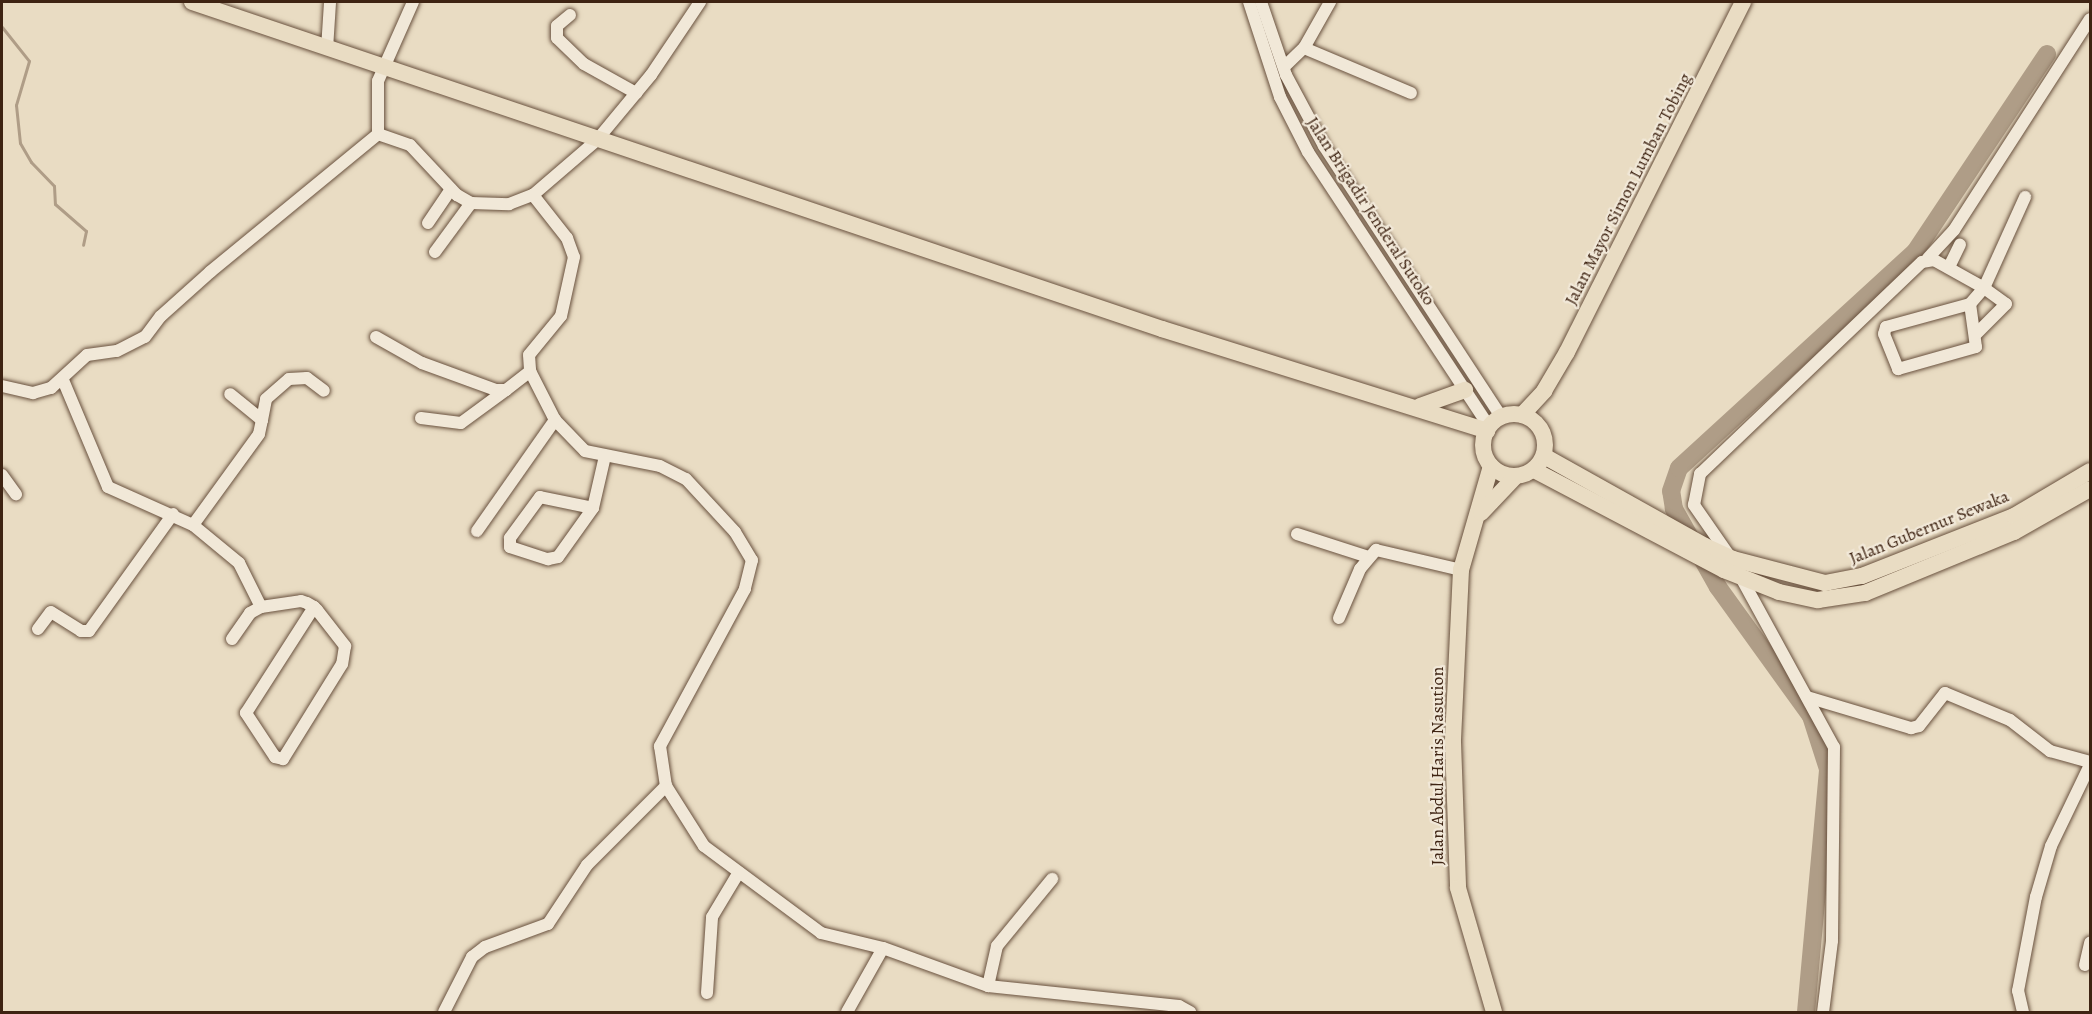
<!DOCTYPE html>
<style>
body{margin:0}
#map{position:relative;width:2092px;height:1014px;overflow:hidden;background:#e9dcc3;font-family:Alegreya,serif}
div>[style]{position:absolute}
.stream>*{height:3px;margin:-1.5px;padding:0 1.5px;transform-origin:1.5px;border-radius:1.5px;background:#af9d87}
.river>*{height:18px;margin:-9px;padding:0 9px;transform-origin:9px;border-radius:9px;background:#af9d87}
.roads{filter:drop-shadow(0 0 2px #69513e) drop-shadow(0 0 2px #69513e)}
.minor>*{height:12px;margin:-6px;padding:0 6px;transform-origin:6px;border-radius:6px;background:#f1e8d8}
.major>*{height:16px;margin:-8px;padding:0 8px;transform-origin:8px;border-radius:8px;background:#e9dcc3}
.major>.ring{margin:-8px;padding:0;box-sizing:content-box;background:none;border:16px solid #e9dcc3;border-radius:50%}
span{translate:-50% -50%;white-space:nowrap;text-align:center;line-height:1.15;-webkit-text-stroke:4.5px #f1e8d8;paint-order:stroke}
.street-label{font-size:18px;color:#3e2312}
.frame{position:absolute;inset:0;border:3px solid #3e2312;pointer-events:none}
</style>
<div id="map">
<div class="stream">
<div style="left:2px;top:27px;width:43px;rotate:51.5deg"></div>
<div style="left:29px;top:61px;width:46px;rotate:106.5deg"></div>
<div style="left:16px;top:105px;width:38px;rotate:84deg"></div>
<div style="left:20px;top:143px;width:22px;rotate:60deg"></div>
<div style="left:31px;top:162px;width:33px;rotate:46deg"></div>
<div style="left:54px;top:186px;width:18px;rotate:87deg"></div>
<div style="left:55px;top:204px;width:41px;rotate:41.1deg"></div>
<div style="left:86px;top:231px;width:14px;rotate:102deg"></div>
</div>
<div class="river">
<div style="left:1806px;top:1012px;width:244px;rotate:-84.8deg"></div>
<div style="left:1828px;top:769px;width:56px;rotate:-107.8deg"></div>
<div style="left:1811px;top:716px;width:159px;rotate:-125.8deg"></div>
<div style="left:1718px;top:587px;width:90px;rotate:-119.4deg"></div>
<div style="left:1674px;top:509px;width:18px;rotate:-99deg"></div>
<div style="left:1671px;top:491px;width:24px;rotate:-71deg"></div>
<div style="left:1679px;top:468px;width:320px;rotate:-42.5deg"></div>
<div style="left:1915px;top:252px;width:238px;rotate:-56.3deg"></div>
</div>
<div class="roads">
<div class="minor">
<div style="left:1249px;top:2px;width:100px;rotate:71.9deg"></div>
<div style="left:1280px;top:97px;width:62px;rotate:63deg"></div>
<div style="left:1308px;top:152px;width:329px;rotate:56.6deg"></div>
<div style="left:1261px;top:2px;width:77px;rotate:71.1deg"></div>
<div style="left:1286px;top:75px;width:81px;rotate:61.8deg"></div>
<div style="left:1324px;top:146px;width:324px;rotate:56.8deg"></div>
<div style="left:570px;top:15px;width:17px;rotate:140deg"></div>
<div style="left:557px;top:26px;width:12px;rotate:90deg"></div>
<div style="left:557px;top:38px;width:37px;rotate:44deg"></div>
<div style="left:584px;top:64px;width:60px;rotate:29.1deg"></div>
<div style="left:1304px;top:48px;width:116px;rotate:22.8deg"></div>
<div style="left:327px;top:49px;width:47px;rotate:-86.3deg"></div>
<div style="left:1284px;top:67px;width:28px;rotate:-44deg"></div>
<div style="left:1304px;top:48px;width:53px;rotate:-60.5deg"></div>
<div style="left:378px;top:134px;width:53px;rotate:-90deg"></div>
<div style="left:378px;top:81px;width:86px;rotate:-66.1deg"></div>
<div style="left:533px;top:195px;width:55px;rotate:51.7deg"></div>
<div style="left:567px;top:238px;width:20px;rotate:70deg"></div>
<div style="left:574px;top:257px;width:60px;rotate:102.4deg"></div>
<div style="left:561px;top:316px;width:50px;rotate:129.4deg"></div>
<div style="left:529px;top:355px;width:16px;rotate:86deg"></div>
<div style="left:530px;top:371px;width:55px;rotate:63deg"></div>
<div style="left:555px;top:420px;width:43px;rotate:45.9deg"></div>
<div style="left:585px;top:451px;width:76px;rotate:11.3deg"></div>
<div style="left:660px;top:466px;width:29px;rotate:27deg"></div>
<div style="left:686px;top:479px;width:72px;rotate:47.2deg"></div>
<div style="left:735px;top:532px;width:33px;rotate:59deg"></div>
<div style="left:752px;top:560px;width:30px;rotate:104deg"></div>
<div style="left:745px;top:589px;width:179px;rotate:118.4deg"></div>
<div style="left:660px;top:746px;width:40px;rotate:81.5deg"></div>
<div style="left:666px;top:786px;width:71px;rotate:57.7deg"></div>
<div style="left:704px;top:846px;width:146px;rotate:36.6deg"></div>
<div style="left:821px;top:933px;width:64px;rotate:13.6deg"></div>
<div style="left:883px;top:948px;width:112px;rotate:19.9deg"></div>
<div style="left:988px;top:986px;width:192px;rotate:6deg"></div>
<div style="left:1179px;top:1006px;width:13px;rotate:29deg"></div>
<div style="left:428px;top:223px;width:41px;rotate:-55.9deg"></div>
<div style="left:435px;top:252px;width:61px;rotate:-53.7deg"></div>
<div style="left:1928px;top:258px;width:38px;rotate:-47deg"></div>
<div style="left:1954px;top:230px;width:251px;rotate:-57.2deg"></div>
<div style="left:1949px;top:267px;width:25px;rotate:-64deg"></div>
<div style="left:1970px;top:304px;width:87px;rotate:164.7deg"></div>
<div style="left:1886px;top:327px;width:7px;rotate:106deg"></div>
<div style="left:1884px;top:334px;width:38px;rotate:68deg"></div>
<div style="left:1898px;top:369px;width:81px;rotate:-15.8deg"></div>
<div style="left:1976px;top:347px;width:43px;rotate:-97.9deg"></div>
<div style="left:1970px;top:304px;width:21px;rotate:-49deg"></div>
<div style="left:1984px;top:288px;width:27px;rotate:36deg"></div>
<div style="left:2006px;top:304px;width:42px;rotate:135deg"></div>
<div style="left:376px;top:337px;width:53px;rotate:29.5deg"></div>
<div style="left:422px;top:363px;width:79px;rotate:20deg"></div>
<div style="left:496px;top:390px;width:10px"></div>
<div style="left:506px;top:390px;width:31px;rotate:-38deg"></div>
<div style="left:63px;top:380px;width:116px;rotate:67.2deg"></div>
<div style="left:108px;top:487px;width:93px;rotate:24.1deg"></div>
<div style="left:193px;top:525px;width:60px;rotate:39.6deg"></div>
<div style="left:239px;top:563px;width:49px;rotate:63.4deg"></div>
<div style="left:2px;top:386px;width:32px;rotate:13deg"></div>
<div style="left:33px;top:393px;width:19px;rotate:-16deg"></div>
<div style="left:51px;top:388px;width:49px;rotate:-42.5deg"></div>
<div style="left:87px;top:355px;width:30px;rotate:-8deg"></div>
<div style="left:117px;top:351px;width:31px;rotate:-27deg"></div>
<div style="left:145px;top:337px;width:26px;rotate:-53deg"></div>
<div style="left:161px;top:316px;width:66px;rotate:-41.9deg"></div>
<div style="left:210px;top:272px;width:217px;rotate:-39.4deg"></div>
<div style="left:378px;top:134px;width:34px;rotate:19deg"></div>
<div style="left:410px;top:145px;width:69px;rotate:46.8deg"></div>
<div style="left:457px;top:195px;width:16px;rotate:30deg"></div>
<div style="left:471px;top:203px;width:38px;rotate:2deg"></div>
<div style="left:509px;top:204px;width:26px;rotate:-21deg"></div>
<div style="left:533px;top:195px;width:84px;rotate:-40.7deg"></div>
<div style="left:597px;top:140px;width:85px;rotate:-50.3deg"></div>
<div style="left:651px;top:75px;width:88px;rotate:-56.1deg"></div>
<div style="left:421px;top:418px;width:40px;rotate:7.1deg"></div>
<div style="left:461px;top:423px;width:56px;rotate:-36.3deg"></div>
<div style="left:262px;top:420px;width:21px;rotate:-79deg"></div>
<div style="left:266px;top:399px;width:30px;rotate:-41deg"></div>
<div style="left:289px;top:379px;width:18px;rotate:-3deg"></div>
<div style="left:307px;top:378px;width:21px;rotate:37deg"></div>
<div style="left:2px;top:475px;width:24px;rotate:54deg"></div>
<div style="left:593px;top:508px;width:54px;rotate:-168.3deg"></div>
<div style="left:540px;top:497px;width:51px;rotate:126.2deg"></div>
<div style="left:510px;top:538px;width:9px;rotate:90deg"></div>
<div style="left:510px;top:547px;width:40px;rotate:18deg"></div>
<div style="left:548px;top:559px;width:10px;rotate:-11deg"></div>
<div style="left:558px;top:557px;width:60px;rotate:-54.5deg"></div>
<div style="left:593px;top:508px;width:53px;rotate:-77deg"></div>
<div style="left:193px;top:525px;width:112px;rotate:-54deg"></div>
<div style="left:259px;top:434px;width:14px;rotate:-78deg"></div>
<div style="left:262px;top:420px;width:41px;rotate:-140.9deg"></div>
<div style="left:477px;top:531px;width:136px;rotate:-54.9deg"></div>
<div style="left:1297px;top:534px;width:75px;rotate:17.9deg"></div>
<div style="left:1728px;top:554px;width:60px;rotate:-124.8deg"></div>
<div style="left:1694px;top:505px;width:32px;rotate:-79deg"></div>
<div style="left:1700px;top:474px;width:307px;rotate:-43.7deg"></div>
<div style="left:1922px;top:262px;width:12px;rotate:-9deg"></div>
<div style="left:1934px;top:260px;width:57px;rotate:29.2deg"></div>
<div style="left:1984px;top:288px;width:100px;rotate:-65.7deg"></div>
<div style="left:1738px;top:572px;width:200px;rotate:61.3deg"></div>
<div style="left:1834px;top:747px;width:194px;rotate:90.6deg"></div>
<div style="left:1832px;top:941px;width:72px;rotate:97.2deg"></div>
<div style="left:1339px;top:618px;width:53px;rotate:-66.8deg"></div>
<div style="left:1360px;top:569px;width:25px;rotate:-50deg"></div>
<div style="left:1376px;top:550px;width:87px;rotate:13.2deg"></div>
<div style="left:38px;top:629px;width:21px;rotate:-53deg"></div>
<div style="left:51px;top:612px;width:36px;rotate:32deg"></div>
<div style="left:81px;top:631px;width:8px"></div>
<div style="left:89px;top:631px;width:144px;rotate:-54.3deg"></div>
<div style="left:232px;top:639px;width:32px;rotate:-55deg"></div>
<div style="left:250px;top:613px;width:13px;rotate:-29deg"></div>
<div style="left:261px;top:607px;width:40px;rotate:-8.5deg"></div>
<div style="left:301px;top:601px;width:6px;rotate:18deg"></div>
<div style="left:307px;top:603px;width:8px;rotate:30deg"></div>
<div style="left:314px;top:607px;width:4px;rotate:45deg"></div>
<div style="left:317px;top:610px;width:46px;rotate:52.1deg"></div>
<div style="left:345px;top:646px;width:18px;rotate:99deg"></div>
<div style="left:342px;top:664px;width:112px;rotate:121.8deg"></div>
<div style="left:283px;top:759px;width:8px;rotate:-166deg"></div>
<div style="left:275px;top:757px;width:53px;rotate:-123.4deg"></div>
<div style="left:246px;top:713px;width:126px;rotate:-57.3deg"></div>
<div style="left:1807px;top:697px;width:109px;rotate:16.6deg"></div>
<div style="left:1911px;top:728px;width:8px;rotate:-14deg"></div>
<div style="left:1919px;top:726px;width:42px;rotate:-51.8deg"></div>
<div style="left:1945px;top:693px;width:70px;rotate:22.6deg"></div>
<div style="left:2010px;top:720px;width:51px;rotate:37.8deg"></div>
<div style="left:2050px;top:751px;width:41px;rotate:15.4deg"></div>
<div style="left:2085px;top:965px;width:23px;rotate:-77deg"></div>
<div style="left:988px;top:986px;width:41px;rotate:-77.3deg"></div>
<div style="left:997px;top:946px;width:87px;rotate:-50.6deg"></div>
<div style="left:707px;top:993px;width:76px;rotate:-86.2deg"></div>
<div style="left:712px;top:917px;width:52px;rotate:-59deg"></div>
<div style="left:444px;top:1012px;width:62px;rotate:-63deg"></div>
<div style="left:472px;top:957px;width:16px;rotate:-38deg"></div>
<div style="left:485px;top:947px;width:67px;rotate:-20.1deg"></div>
<div style="left:548px;top:924px;width:71px;rotate:-56.5deg"></div>
<div style="left:587px;top:865px;width:112px;rotate:-45deg"></div>
<div style="left:847px;top:1012px;width:73px;rotate:-60.6deg"></div>
<div style="left:2023px;top:1012px;width:22px;rotate:-103deg"></div>
<div style="left:2018px;top:991px;width:96px;rotate:-79.2deg"></div>
<div style="left:2036px;top:897px;width:53px;rotate:-73.6deg"></div>
<div style="left:2051px;top:846px;width:90px;rotate:-64.3deg"></div>
</div>
<div class="major">
<div style="left:192px;top:2px;width:1024px;rotate:18.63deg"></div>
<div style="left:1162px;top:329px;width:341px;rotate:17.4deg"></div>
<div style="left:1420px;top:406px;width:48px;rotate:-19.6deg"></div>
<div class="ring" style="left:1483px;top:414px;width:46px;height:46px"></div>
<div style="left:1522px;top:415px;width:33px;rotate:-47deg"></div>
<div style="left:1544px;top:391px;width:45px;rotate:-59.5deg"></div>
<div style="left:1567px;top:352px;width:392px;rotate:-63.3deg"></div>
<div style="left:1544px;top:456px;width:184px;rotate:29.2deg"></div>
<div style="left:1705px;top:546px;width:31px;rotate:25deg"></div>
<div style="left:1733px;top:559px;width:95px;rotate:14.6deg"></div>
<div style="left:1825px;top:583px;width:38px;rotate:-11deg"></div>
<div style="left:1862px;top:576px;width:163px;rotate:-21.5deg"></div>
<div style="left:2014px;top:516px;width:88px;rotate:-30.6deg"></div>
<div style="left:1491px;top:466px;width:108px;rotate:106.1deg"></div>
<div style="left:1461px;top:570px;width:172px;rotate:92.7deg"></div>
<div style="left:1453px;top:742px;width:146px;rotate:88deg"></div>
<div style="left:1458px;top:888px;width:129px;rotate:73.8deg"></div>
<div style="left:1534px;top:470px;width:215px;rotate:27.8deg"></div>
<div style="left:1724px;top:570px;width:59px;rotate:21.8deg"></div>
<div style="left:1779px;top:592px;width:40px;rotate:12deg"></div>
<div style="left:1818px;top:600px;width:48px;rotate:-8.5deg"></div>
<div style="left:1865px;top:593px;width:161px;rotate:-22.3deg"></div>
<div style="left:2014px;top:532px;width:87px;rotate:-29.5deg"></div>
<div style="left:1481px;top:513px;width:50px;rotate:-46.6deg"></div>
</div>
</div>
<div class="street-label">
<span style="left:1628px;top:189px;rotate:-63deg">Jalan Mayor Simon Lumban Tobing</span>
<span style="left:1371px;top:211px;rotate:57deg">Jalan Brigadir Jenderal Sutoko</span>
<span style="left:1929px;top:527px;rotate:-22deg">Jalan Gubernur Sewaka</span>
<span style="left:1437px;top:766px;rotate:-90deg">Jalan Abdul Haris Nasution</span>
</div>
<div class="frame"></div>
</div>
